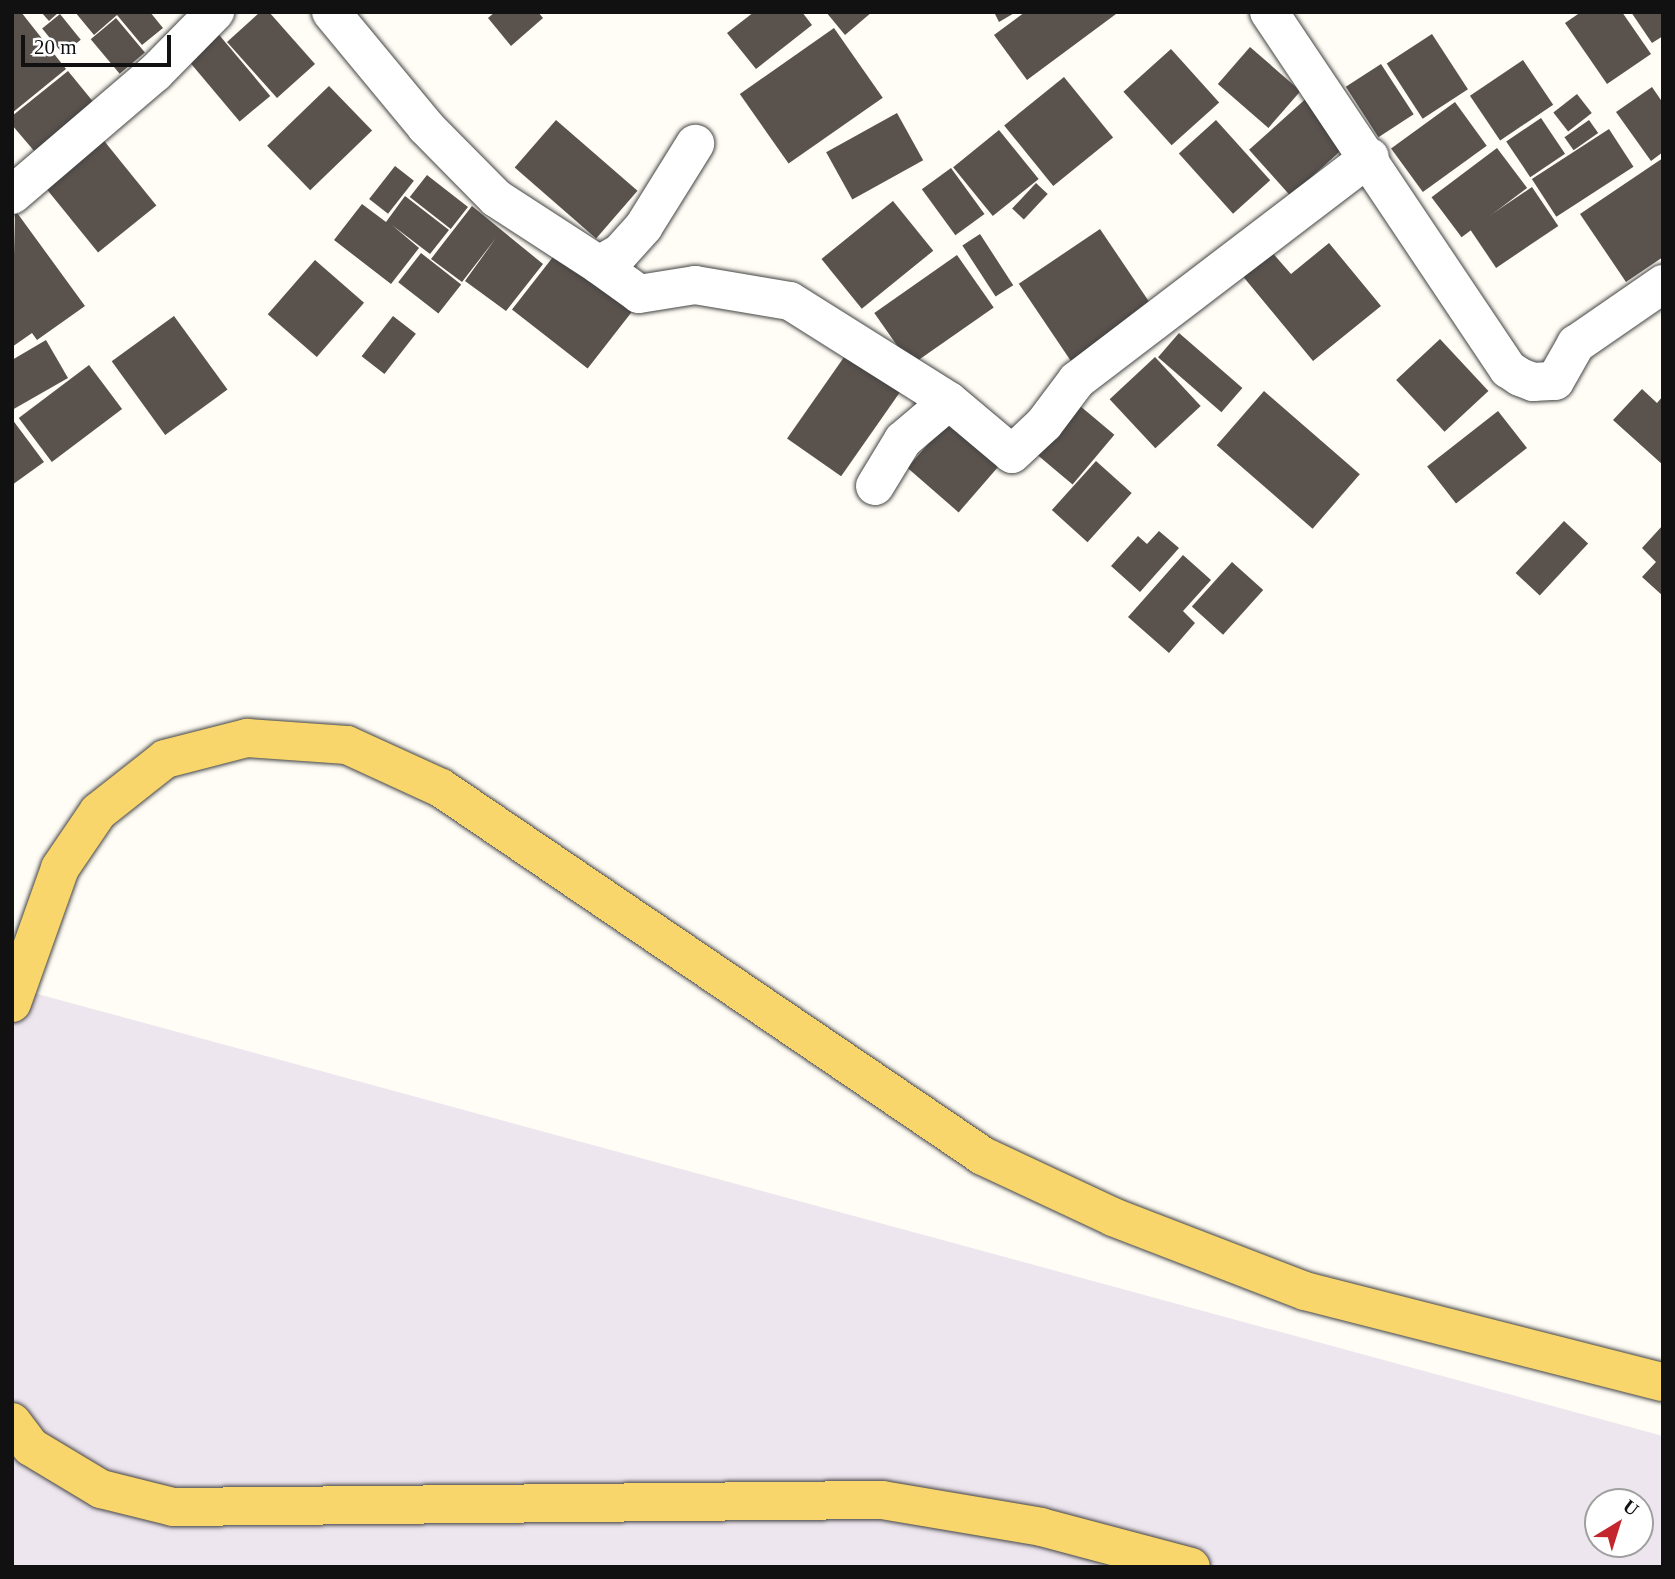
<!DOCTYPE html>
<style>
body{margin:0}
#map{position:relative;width:1675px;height:1579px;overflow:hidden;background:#fffdf5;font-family:Georgia,serif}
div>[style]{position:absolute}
.industrial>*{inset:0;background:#eee6ef}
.building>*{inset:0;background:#5a524d;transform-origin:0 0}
.roads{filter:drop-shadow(0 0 2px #444) drop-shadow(0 0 2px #444)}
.minor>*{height:38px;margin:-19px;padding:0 19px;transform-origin:19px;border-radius:19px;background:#fff}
.major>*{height:38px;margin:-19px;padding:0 19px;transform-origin:19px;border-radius:19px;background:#f9d66b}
span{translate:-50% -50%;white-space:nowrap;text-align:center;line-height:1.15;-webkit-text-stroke:7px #fff;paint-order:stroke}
.frame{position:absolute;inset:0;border:14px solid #111;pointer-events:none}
.north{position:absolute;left:1584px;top:1488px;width:70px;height:70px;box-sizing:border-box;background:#fff;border:2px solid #a0a0a0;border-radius:50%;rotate:38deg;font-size:19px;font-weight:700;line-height:28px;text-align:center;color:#111}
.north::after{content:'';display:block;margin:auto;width:24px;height:32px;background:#c4262e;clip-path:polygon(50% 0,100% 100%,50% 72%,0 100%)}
.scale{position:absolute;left:21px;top:35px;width:150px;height:32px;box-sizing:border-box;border:4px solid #111;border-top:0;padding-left:9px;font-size:21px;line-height:24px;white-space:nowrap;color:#111;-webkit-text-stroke:5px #fff;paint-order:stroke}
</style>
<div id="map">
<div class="industrial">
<div style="clip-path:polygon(evenodd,12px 987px,1663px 1436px,1663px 1567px,12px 1567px,12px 987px,1598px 1502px,1640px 1502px,1640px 1544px,1598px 1544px,1598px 1502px)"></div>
</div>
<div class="building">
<div style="clip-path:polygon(12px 12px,21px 12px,66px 69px,12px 113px)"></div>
<div style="clip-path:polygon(41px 12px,59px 12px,49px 21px)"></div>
<div style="clip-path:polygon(75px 12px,150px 12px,163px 28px,142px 45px,117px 15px,94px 35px)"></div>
<div style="clip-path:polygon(260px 12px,269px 12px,315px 64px,277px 98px,227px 42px)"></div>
<div style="clip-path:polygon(495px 12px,538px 12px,543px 18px,511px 46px,488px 18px)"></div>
<div style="clip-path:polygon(754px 12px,802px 12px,812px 25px,756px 69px,727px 33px)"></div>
<div style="clip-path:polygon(826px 12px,872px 12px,845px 35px)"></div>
<div style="clip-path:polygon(994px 12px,1016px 12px,999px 22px)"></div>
<div style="clip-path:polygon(1025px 12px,1114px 12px,1116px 14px,1027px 80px,994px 35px)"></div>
<div style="clip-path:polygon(1581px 12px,1622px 12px,1651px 54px,1607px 84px,1565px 23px)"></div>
<div style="clip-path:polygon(1631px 12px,1662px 12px,1663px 36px,1652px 43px)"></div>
<div style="left:60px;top:14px;width:33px;height:23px;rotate:51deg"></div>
<div style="left:116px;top:18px;width:45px;height:33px;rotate:50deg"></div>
<div style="left:834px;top:28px;width:85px;height:115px;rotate:55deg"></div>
<div style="left:215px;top:30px;width:86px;height:40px;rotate:50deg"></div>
<div style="left:1432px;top:34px;width:66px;height:54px;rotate:57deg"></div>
<div style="left:1250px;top:47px;width:67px;height:49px;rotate:41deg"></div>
<div style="left:1171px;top:49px;width:72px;height:64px;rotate:48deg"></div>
<div style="left:1523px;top:60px;width:54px;height:64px;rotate:56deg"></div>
<div style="left:1381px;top:64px;width:60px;height:42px;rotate:57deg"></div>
<div style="clip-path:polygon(68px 71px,95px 104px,35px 152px,12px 125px,12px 116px)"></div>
<div style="left:1064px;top:77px;width:78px;height:77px;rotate:51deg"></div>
<div style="left:329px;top:86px;width:62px;height:86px;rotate:46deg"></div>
<div style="clip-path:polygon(1652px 87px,1663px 103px,1663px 152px,1651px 161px,1616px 112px)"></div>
<div style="left:1577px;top:94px;width:24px;height:30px;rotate:52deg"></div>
<div style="left:1310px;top:95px;width:62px;height:82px;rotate:48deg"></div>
<div style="left:1455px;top:102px;width:54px;height:79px;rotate:54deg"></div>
<div style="left:897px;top:113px;width:54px;height:81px;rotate:61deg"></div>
<div style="left:1541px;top:118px;width:43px;height:42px;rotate:56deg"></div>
<div style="left:556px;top:120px;width:108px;height:63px;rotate:41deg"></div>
<div style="left:1216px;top:120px;width:81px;height:50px;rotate:48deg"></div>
<div style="left:1589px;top:120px;width:16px;height:30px;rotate:55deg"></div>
<div style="left:1609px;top:129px;width:45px;height:92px;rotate:57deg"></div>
<div style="left:999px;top:130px;width:63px;height:59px;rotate:51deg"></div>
<div style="left:101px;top:137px;width:88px;height:75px;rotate:51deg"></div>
<div style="left:1497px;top:148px;width:50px;height:82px;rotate:53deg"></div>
<div style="clip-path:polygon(1663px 158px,1663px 257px,1626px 282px,1580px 214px)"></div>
<div style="left:395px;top:166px;width:24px;height:42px;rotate:38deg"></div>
<div style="left:951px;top:168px;width:57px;height:36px;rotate:54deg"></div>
<div style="left:427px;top:175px;width:52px;height:28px;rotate:38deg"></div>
<div style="left:1036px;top:183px;width:16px;height:35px;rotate:43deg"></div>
<div style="left:1532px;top:187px;width:47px;height:75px;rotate:56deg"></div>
<div style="clip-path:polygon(405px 196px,449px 230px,430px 254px,392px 225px,419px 248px,391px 284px,334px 240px,362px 204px,386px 222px)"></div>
<div style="left:893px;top:201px;width:64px;height:92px;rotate:51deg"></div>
<div style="clip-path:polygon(472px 206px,543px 264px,506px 311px,465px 281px,496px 238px,462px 282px,431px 259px)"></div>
<div style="clip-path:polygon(15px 210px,85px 306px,37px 340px,32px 333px,12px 347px)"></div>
<div style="left:1100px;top:229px;width:102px;height:98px;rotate:56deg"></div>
<div style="left:980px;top:234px;width:61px;height:21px;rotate:57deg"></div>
<div style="clip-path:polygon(1329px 243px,1381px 306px,1313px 361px,1241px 274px,1270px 250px,1291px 274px)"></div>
<div style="left:560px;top:248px;width:96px;height:78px;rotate:38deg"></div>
<div style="left:421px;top:253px;width:51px;height:37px;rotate:38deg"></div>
<div style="left:957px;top:255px;width:64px;height:101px;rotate:55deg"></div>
<div style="left:315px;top:260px;width:65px;height:72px;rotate:41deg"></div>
<div style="left:174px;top:316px;width:91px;height:77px;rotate:54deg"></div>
<div style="left:393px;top:316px;width:29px;height:51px;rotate:38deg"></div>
<div style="left:1179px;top:333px;width:84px;height:32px;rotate:41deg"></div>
<div style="left:1440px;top:339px;width:71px;height:60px;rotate:47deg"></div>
<div style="clip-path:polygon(46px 340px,68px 378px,12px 410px,12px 360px)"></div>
<div style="left:849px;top:350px;width:66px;height:108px;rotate:35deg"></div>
<div style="left:1155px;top:357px;width:67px;height:62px;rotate:47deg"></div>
<div style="left:89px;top:365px;width:55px;height:88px;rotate:53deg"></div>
<div style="clip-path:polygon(1642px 389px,1657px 403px,1663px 396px,1663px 465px,1613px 420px)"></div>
<div style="left:1264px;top:391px;width:127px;height:72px;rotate:41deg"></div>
<div style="left:1073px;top:400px;width:54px;height:65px;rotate:40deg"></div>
<div style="left:1498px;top:411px;width:47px;height:90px;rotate:52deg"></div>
<div style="clip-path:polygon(12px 419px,44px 462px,12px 485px)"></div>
<div style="left:948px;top:421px;width:68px;height:62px;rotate:41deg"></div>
<div style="left:1096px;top:461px;width:48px;height:66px;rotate:42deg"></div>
<div style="left:1564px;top:521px;width:33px;height:71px;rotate:43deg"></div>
<div style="clip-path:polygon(1663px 525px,1663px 596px,1642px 577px,1656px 562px,1642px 548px)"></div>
<div style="clip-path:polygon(1159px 531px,1179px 548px,1140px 592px,1111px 566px,1138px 536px,1147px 544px)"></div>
<div style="clip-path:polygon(1183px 555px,1211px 580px,1183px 611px,1195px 623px,1169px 653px,1128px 617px)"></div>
<div style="left:1232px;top:562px;width:42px;height:60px;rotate:42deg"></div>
</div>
<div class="roads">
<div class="minor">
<div style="left:331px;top:12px;width:149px;rotate:50.4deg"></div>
<div style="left:426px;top:127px;width:100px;rotate:45.4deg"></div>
<div style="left:496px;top:198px;width:123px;rotate:33deg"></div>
<div style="left:599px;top:265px;width:24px;rotate:-30deg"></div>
<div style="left:620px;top:253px;width:36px;rotate:-48deg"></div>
<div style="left:644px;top:226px;width:97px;rotate:-58.1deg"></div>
<div style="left:1269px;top:12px;width:430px;rotate:56.2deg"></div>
<div style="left:1508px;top:369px;width:14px;rotate:34deg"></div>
<div style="left:1520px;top:377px;width:14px;rotate:21deg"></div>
<div style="left:1533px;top:382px;width:22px;rotate:-3deg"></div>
<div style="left:1555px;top:381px;width:43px;rotate:-60.4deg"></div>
<div style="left:1576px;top:344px;width:106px;rotate:-34.6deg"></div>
<div style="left:12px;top:195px;width:188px;rotate:-40.5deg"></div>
<div style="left:155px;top:73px;width:86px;rotate:-45.5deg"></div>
<div style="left:599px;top:265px;width:49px;rotate:35.9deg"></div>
<div style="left:639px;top:294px;width:57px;rotate:-9.1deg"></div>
<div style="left:695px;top:285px;width:96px;rotate:9.6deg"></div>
<div style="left:790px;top:301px;width:188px;rotate:32.2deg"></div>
<div style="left:949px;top:401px;width:82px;rotate:40.1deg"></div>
<div style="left:1012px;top:454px;width:44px;rotate:-43.2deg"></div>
<div style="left:1044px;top:424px;width:55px;rotate:-53.1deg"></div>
<div style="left:1077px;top:380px;width:368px;rotate:-37.3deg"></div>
<div style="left:875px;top:486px;width:54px;rotate:-58.7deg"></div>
<div style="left:903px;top:440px;width:60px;rotate:-40.3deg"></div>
</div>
<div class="major">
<div style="left:12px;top:1003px;width:143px;rotate:-70.4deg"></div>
<div style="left:60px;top:868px;width:68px;rotate:-55.8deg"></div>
<div style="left:98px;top:812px;width:85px;rotate:-38.3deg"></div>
<div style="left:165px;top:759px;width:85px;rotate:-14.4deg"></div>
<div style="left:247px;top:738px;width:100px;rotate:4deg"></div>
<div style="left:347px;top:745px;width:103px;rotate:24.6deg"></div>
<div style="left:441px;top:788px;width:655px;rotate:34.18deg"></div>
<div style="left:983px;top:1156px;width:144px;rotate:25.1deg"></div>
<div style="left:1113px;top:1217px;width:206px;rotate:21.1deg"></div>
<div style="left:1305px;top:1291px;width:369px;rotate:14.3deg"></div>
<div style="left:12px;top:1422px;width:31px;rotate:53deg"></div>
<div style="left:31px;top:1447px;width:82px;rotate:31deg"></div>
<div style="left:101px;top:1489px;width:74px;rotate:14deg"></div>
<div style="left:173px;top:1507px;width:709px;rotate:-0.57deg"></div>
<div style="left:882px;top:1500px;width:161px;rotate:9.6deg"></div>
<div style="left:1041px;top:1527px;width:155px;rotate:14.9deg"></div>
</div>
</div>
<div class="frame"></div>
<div class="north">U</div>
<div class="scale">20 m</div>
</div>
